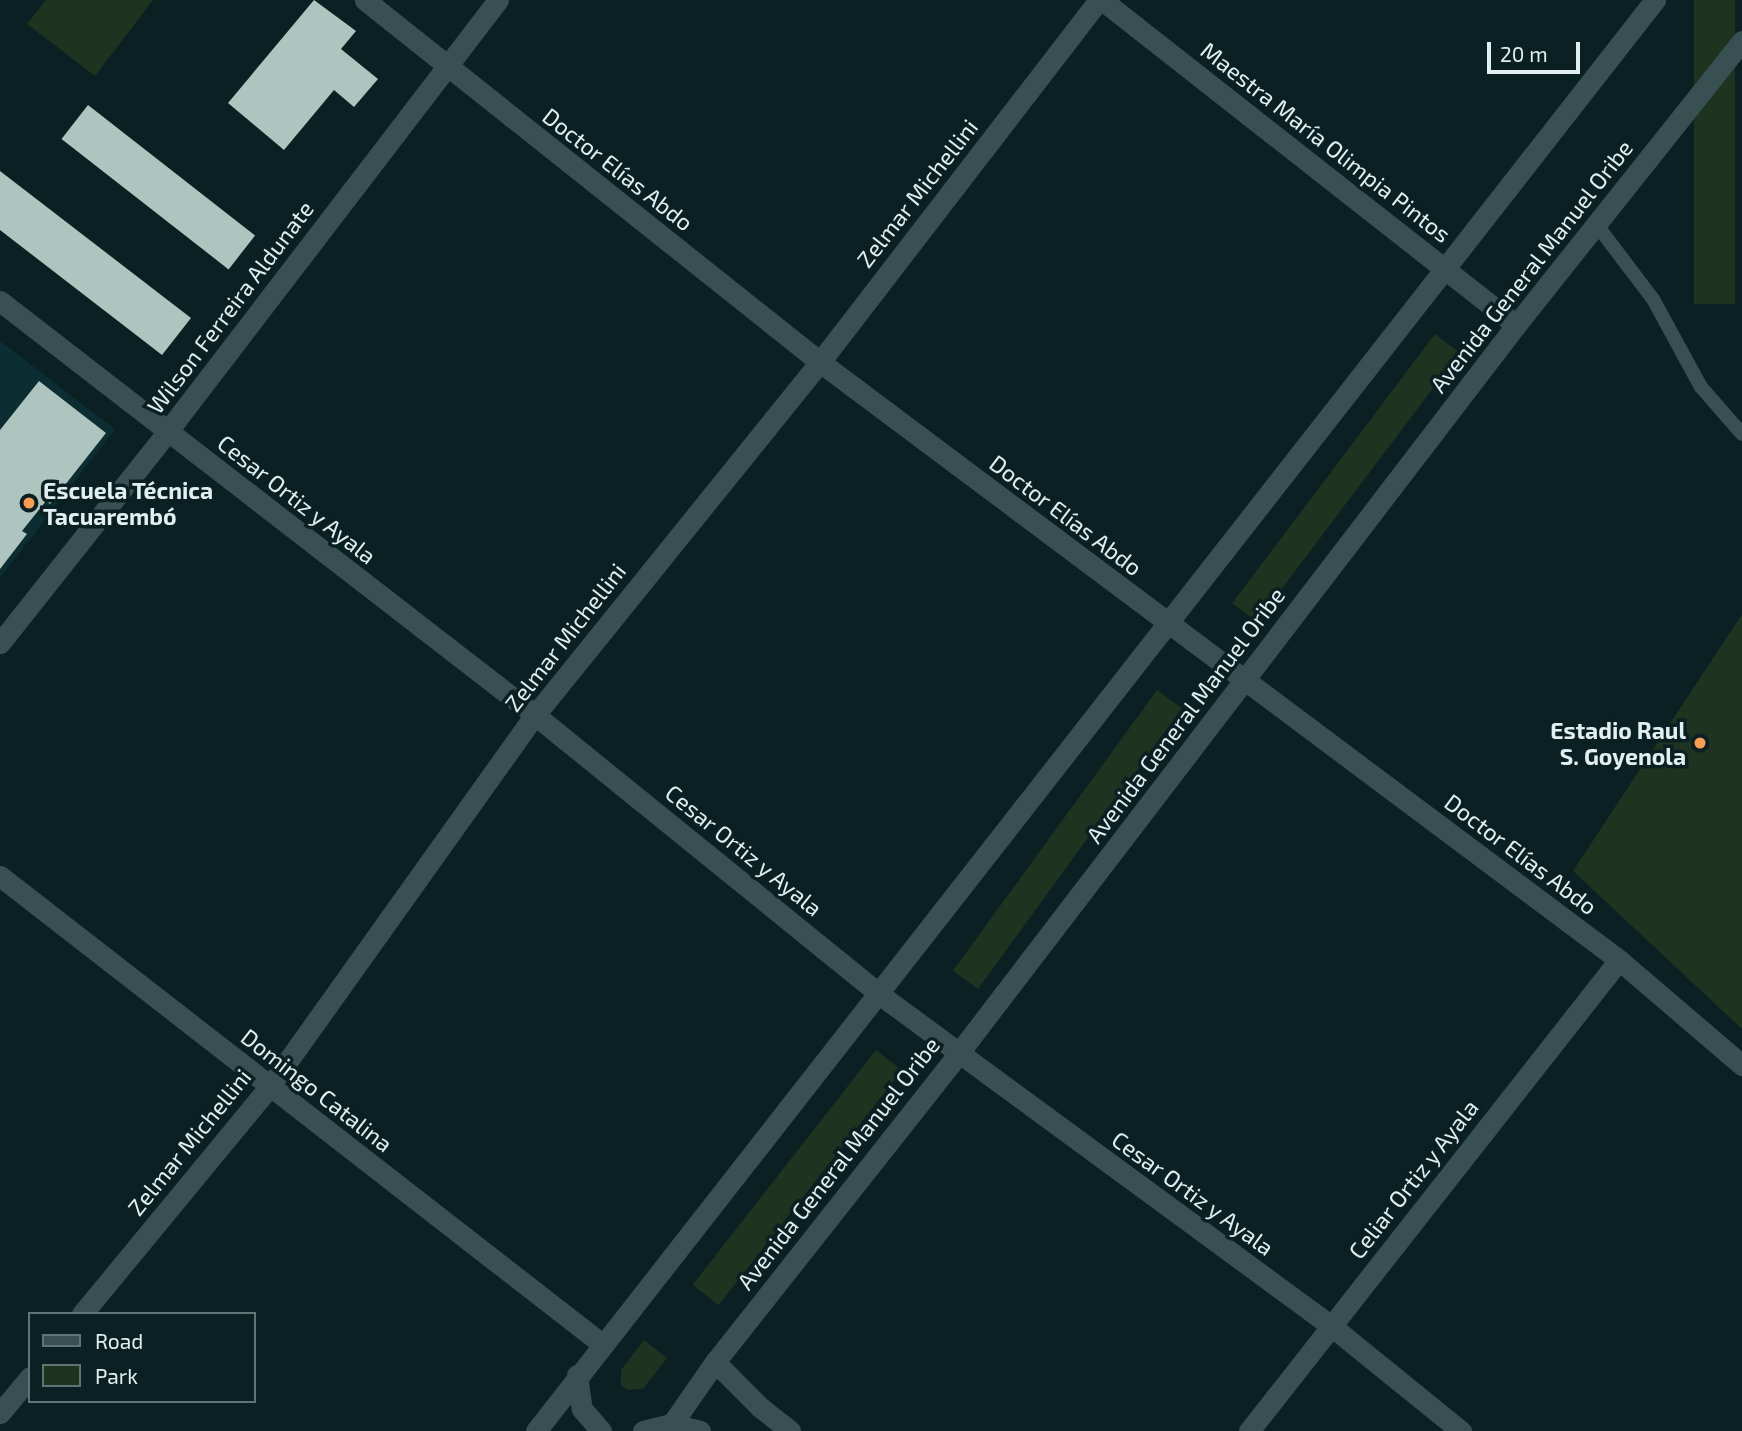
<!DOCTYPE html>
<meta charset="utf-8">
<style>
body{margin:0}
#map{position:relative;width:1742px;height:1431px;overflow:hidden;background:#0a2023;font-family:"Exo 2",sans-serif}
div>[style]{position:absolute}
.built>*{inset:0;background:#0c2d31}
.green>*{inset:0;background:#1e3320;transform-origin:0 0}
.building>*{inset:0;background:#adc5be;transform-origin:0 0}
.lane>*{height:14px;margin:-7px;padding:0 7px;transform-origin:7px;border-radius:7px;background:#395053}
.street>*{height:21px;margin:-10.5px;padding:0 10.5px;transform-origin:10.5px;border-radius:10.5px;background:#395053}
.secondary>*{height:21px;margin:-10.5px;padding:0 10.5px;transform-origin:10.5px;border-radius:10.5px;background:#395053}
.dots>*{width:19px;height:19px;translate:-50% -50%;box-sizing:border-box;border:4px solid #0a2023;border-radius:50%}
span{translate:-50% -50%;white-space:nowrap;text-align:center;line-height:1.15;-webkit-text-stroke:7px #0a2023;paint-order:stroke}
.street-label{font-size:23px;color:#e2eff0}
.poi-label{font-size:23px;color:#e2eff0;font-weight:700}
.left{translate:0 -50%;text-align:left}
.right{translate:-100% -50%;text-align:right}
.legend{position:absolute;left:28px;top:1312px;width:228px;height:91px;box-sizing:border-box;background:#0a2023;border:2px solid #607375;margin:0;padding:9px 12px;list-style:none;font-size:21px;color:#e2eff0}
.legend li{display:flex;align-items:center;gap:14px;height:35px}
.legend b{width:35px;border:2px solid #607375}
.scale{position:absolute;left:1487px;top:42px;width:93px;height:32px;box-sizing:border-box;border:4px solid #e2eff0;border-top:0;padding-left:9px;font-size:21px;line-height:24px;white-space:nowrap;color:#e2eff0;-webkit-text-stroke:5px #0a2023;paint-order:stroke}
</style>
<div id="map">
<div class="built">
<div style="clip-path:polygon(0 341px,115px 429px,0 578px)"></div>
</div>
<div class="green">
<div style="clip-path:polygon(46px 0,153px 0,95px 76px,27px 24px)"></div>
<div style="left:1694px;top:0;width:41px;height:304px"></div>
<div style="left:1435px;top:334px;width:31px;height:337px;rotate:37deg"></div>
<div style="clip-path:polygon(1742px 614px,1742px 1029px,1573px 871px)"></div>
<div style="left:1157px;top:690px;width:31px;height:347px;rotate:36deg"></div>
<div style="left:876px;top:1050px;width:33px;height:298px;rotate:38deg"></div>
<div style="clip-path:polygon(644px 1340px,667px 1358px,643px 1389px,627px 1390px,621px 1385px,621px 1370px)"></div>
</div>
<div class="building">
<div style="clip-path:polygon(314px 0,356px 31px,341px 49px,378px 79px,354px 107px,334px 90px,284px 150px,228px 103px)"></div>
<div style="left:88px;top:105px;width:212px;height:43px;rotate:38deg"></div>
<div style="clip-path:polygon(0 171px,191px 318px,162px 355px,0 230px)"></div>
<div style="clip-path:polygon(39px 381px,106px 433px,50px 504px,46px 501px,22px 531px,27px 534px,0 569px,0 430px)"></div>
</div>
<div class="lane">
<div style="left:1596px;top:224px;width:94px;rotate:52.8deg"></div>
<div style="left:1653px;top:299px;width:100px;rotate:61.4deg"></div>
<div style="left:1701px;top:387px;width:62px;rotate:48.9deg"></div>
</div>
<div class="street">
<div style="left:365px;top:0;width:581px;rotate:38.51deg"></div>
<div style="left:820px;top:362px;width:998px;rotate:36.81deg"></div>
<div style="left:1619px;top:960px;width:162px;rotate:40.5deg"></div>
<div style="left:1102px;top:0;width:526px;rotate:38.13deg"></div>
<div style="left:0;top:301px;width:676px;rotate:37.73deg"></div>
<div style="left:535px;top:715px;width:443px;rotate:39deg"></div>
<div style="left:879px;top:994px;width:559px;rotate:36.28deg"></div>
<div style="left:1330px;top:1325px;width:169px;rotate:39deg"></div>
<div style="left:0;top:643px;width:269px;rotate:-51.6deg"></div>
<div style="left:167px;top:432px;width:544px;rotate:-52.54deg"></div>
<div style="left:82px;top:1314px;width:296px;rotate:-50.5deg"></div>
<div style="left:270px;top:1086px;width:456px;rotate:-54.5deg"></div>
<div style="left:535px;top:715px;width:454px;rotate:-51.1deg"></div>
<div style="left:820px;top:362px;width:457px;rotate:-52.4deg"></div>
<div style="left:0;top:1413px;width:47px;rotate:-50.2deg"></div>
<div style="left:1249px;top:1431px;width:599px;rotate:-51.85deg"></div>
</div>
<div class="secondary">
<div style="left:0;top:876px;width:763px;rotate:37.86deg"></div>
<div style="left:715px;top:1362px;width:65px;rotate:45deg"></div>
<div style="left:761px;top:1408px;width:37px;rotate:38deg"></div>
<div style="left:577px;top:1375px;width:34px;rotate:82deg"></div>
<div style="left:582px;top:1409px;width:29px;rotate:49deg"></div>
<div style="left:536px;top:1431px;width:1817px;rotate:-51.98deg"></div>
<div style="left:643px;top:1431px;width:30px;rotate:-14deg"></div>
<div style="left:672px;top:1424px;width:29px;rotate:14deg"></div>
<div style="left:667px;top:1431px;width:84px;rotate:-55.2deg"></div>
<div style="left:715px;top:1362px;width:392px;rotate:-51.7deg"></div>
<div style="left:958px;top:1054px;width:918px;rotate:-52.57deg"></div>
<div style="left:1516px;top:325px;width:363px;rotate:-51.5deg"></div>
</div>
<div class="dots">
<div style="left:29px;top:503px;background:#fb9e50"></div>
<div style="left:1700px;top:743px;background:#fb9e50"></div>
</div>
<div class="street-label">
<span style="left:1326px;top:142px;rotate:38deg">Maestra María Olimpia Pintos</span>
<span style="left:618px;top:169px;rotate:38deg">Doctor Elías Abdo</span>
<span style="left:917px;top:193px;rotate:-52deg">Zelmar Michellini</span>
<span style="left:1531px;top:266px;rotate:-52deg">Avenida General Manuel Oribe</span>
<span style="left:230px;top:307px;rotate:-53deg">Wilson Ferreira Aldunate</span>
<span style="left:297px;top:499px;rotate:38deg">Cesar Ortiz y Ayala</span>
<span style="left:1066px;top:515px;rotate:37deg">Doctor Elías Abdo</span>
<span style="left:565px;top:637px;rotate:-52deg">Zelmar Michellini</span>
<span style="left:1185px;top:715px;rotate:-53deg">Avenida General Manuel Oribe</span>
<span style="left:744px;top:850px;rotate:39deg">Cesar Ortiz y Ayala</span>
<span style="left:1521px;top:854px;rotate:37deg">Doctor Elías Abdo</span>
<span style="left:317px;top:1090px;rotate:38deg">Domingo Catalina</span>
<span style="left:189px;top:1142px;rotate:-51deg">Zelmar Michellini</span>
<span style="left:838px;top:1163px;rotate:-52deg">Avenida General Manuel Oribe</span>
<span style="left:1413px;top:1179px;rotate:-52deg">Celiar Ortiz y Ayala</span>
<span style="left:1193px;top:1193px;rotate:36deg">Cesar Ortiz y Ayala</span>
</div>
<div class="poi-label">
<span class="left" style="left:43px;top:503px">Escuela Técnica<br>Tacuarembó</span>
<span class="right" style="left:1686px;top:743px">Estadio Raul<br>S. Goyenola</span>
</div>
<ul class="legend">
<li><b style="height:9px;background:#395053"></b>Road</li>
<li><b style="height:19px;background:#1e3320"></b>Park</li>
</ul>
<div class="scale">20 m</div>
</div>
